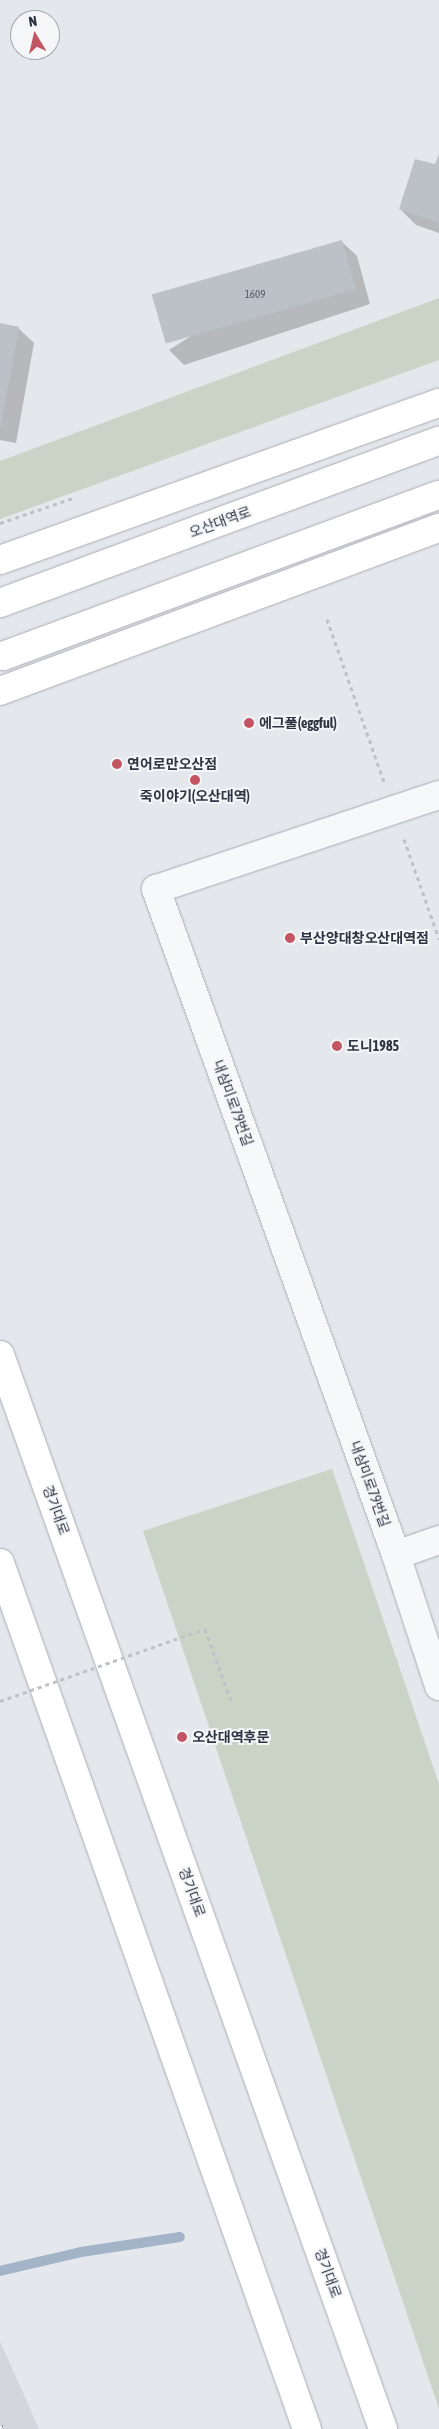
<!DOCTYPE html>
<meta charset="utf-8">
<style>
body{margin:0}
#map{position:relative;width:439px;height:2429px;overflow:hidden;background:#e4e7eb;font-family:"Asap Condensed","Noto Sans KR",sans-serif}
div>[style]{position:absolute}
.built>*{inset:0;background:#d3d6dd}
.green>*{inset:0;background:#c9d4c6}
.shadow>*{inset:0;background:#0003}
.stream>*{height:10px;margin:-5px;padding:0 5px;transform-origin:5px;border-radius:5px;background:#a3b3c8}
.building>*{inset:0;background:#bcc0c7;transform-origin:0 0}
.path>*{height:3px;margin-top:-1.5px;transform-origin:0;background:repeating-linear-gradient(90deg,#bec1c6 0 4px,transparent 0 8px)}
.roads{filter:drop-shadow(0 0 1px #a9aeb5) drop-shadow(0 0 1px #a9aeb5)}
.minor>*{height:28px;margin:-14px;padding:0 14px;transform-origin:14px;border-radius:14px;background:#f7f8f9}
.major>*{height:28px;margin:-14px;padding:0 14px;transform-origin:14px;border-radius:14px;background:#fff}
.rail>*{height:5.5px;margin-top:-2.75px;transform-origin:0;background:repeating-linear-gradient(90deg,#f4f6f8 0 11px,#7f8693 0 22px);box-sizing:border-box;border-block:1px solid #7f8693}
.path-bridge>*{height:3px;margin-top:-1.5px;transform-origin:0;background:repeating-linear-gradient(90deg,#bec1c6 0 4px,transparent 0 8px)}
.dots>*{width:14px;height:14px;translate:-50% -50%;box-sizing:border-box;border:2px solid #f4f6f8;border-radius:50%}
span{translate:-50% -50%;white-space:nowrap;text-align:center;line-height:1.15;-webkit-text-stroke:4px #f4f6f8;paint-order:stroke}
.number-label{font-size:11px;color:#515763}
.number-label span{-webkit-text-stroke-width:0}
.street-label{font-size:14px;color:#2d3442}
.poi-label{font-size:14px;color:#2d3442;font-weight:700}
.left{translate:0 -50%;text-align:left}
.north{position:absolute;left:10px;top:10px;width:50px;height:50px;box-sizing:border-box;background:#f4f6f8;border:1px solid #a4a8af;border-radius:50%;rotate:351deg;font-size:14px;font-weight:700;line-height:20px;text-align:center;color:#2d3442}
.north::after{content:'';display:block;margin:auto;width:18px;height:22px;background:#c45562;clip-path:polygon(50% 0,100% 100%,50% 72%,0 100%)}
</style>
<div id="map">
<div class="built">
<div style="clip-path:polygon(0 2341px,39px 2429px,0 2429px)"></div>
</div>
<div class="green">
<div style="clip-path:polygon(439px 298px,439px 360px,0 519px,0 461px)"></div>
<div style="clip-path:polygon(332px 1469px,439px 1784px,439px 2409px,143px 1531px)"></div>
</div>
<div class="shadow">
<div style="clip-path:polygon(439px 157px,439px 233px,416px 225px,400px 209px,436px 166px)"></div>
<div style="clip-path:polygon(341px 241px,357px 256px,370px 304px,184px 365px,169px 350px)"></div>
<div style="clip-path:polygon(0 324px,18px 328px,34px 343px,16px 443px,0 440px)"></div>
</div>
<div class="stream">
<div style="left:0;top:2271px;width:83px;rotate:-13.2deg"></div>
<div style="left:81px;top:2252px;width:100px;rotate:-8.6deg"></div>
</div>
<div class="building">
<div style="clip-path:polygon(439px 154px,439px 223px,399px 209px,415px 159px,435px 164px)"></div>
<div style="left:342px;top:240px;width:51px;height:198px;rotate:74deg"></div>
<div style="clip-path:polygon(0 323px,19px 327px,1px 426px,0 426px)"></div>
</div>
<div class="path">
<div style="left:0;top:523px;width:77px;rotate:-18.9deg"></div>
<div style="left:327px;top:619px;width:173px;rotate:70.7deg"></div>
<div style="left:404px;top:839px;width:106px;rotate:70.7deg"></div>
<div style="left:205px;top:1629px;width:80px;rotate:70.2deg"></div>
<div style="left:0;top:1700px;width:1px;rotate:45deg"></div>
</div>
<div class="roads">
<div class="minor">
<div style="left:439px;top:795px;width:298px;rotate:161.6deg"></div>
<div style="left:156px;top:889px;width:708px;rotate:70.18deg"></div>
<div style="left:396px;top:1555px;width:46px;rotate:-19.2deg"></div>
<div style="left:396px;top:1555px;width:138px;rotate:71.8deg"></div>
</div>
<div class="major">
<div style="left:0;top:560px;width:466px;rotate:-19.7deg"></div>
<div style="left:0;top:603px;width:468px;rotate:-20.3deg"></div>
<div style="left:3px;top:656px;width:465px;rotate:-20.3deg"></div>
<div style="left:0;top:691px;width:468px;rotate:-20.4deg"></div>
<div style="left:0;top:1355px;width:1140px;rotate:70.37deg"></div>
<div style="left:0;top:1563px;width:919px;rotate:70.48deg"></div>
</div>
</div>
<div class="rail">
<div style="left:0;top:2426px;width:3px;rotate:72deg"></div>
</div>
<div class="path-bridge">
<div style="left:0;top:1701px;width:217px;rotate:-19.4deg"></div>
</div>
<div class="dots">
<div style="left:249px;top:723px;background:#c45562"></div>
<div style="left:117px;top:764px;background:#c45562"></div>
<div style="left:195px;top:780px;background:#c45562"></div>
<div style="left:290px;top:938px;background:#c45562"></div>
<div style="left:337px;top:1046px;background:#c45562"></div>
<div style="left:182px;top:1737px;background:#c45562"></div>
</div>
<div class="number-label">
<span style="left:255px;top:294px">1609</span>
</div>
<div class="street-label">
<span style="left:220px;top:522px;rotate:-20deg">오산대역로</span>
<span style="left:233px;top:1103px;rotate:70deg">내삼미로79번길</span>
<span style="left:370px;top:1484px;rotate:70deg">내삼미로79번길</span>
<span style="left:56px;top:1510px;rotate:70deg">경기대로</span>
<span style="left:192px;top:1892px;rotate:70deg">경기대로</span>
<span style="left:328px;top:2273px;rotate:70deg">경기대로</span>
</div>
<div class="poi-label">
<span class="left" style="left:259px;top:723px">에그풀(eggful)</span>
<span class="left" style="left:127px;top:764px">연어로만오산점</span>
<span style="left:195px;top:796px">죽이야기(오산대역)</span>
<span class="left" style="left:300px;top:938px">부산양대창오산대역점</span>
<span class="left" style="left:347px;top:1046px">도니1985</span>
<span class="left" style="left:192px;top:1737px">오산대역후문</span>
</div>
<div class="north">N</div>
</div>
